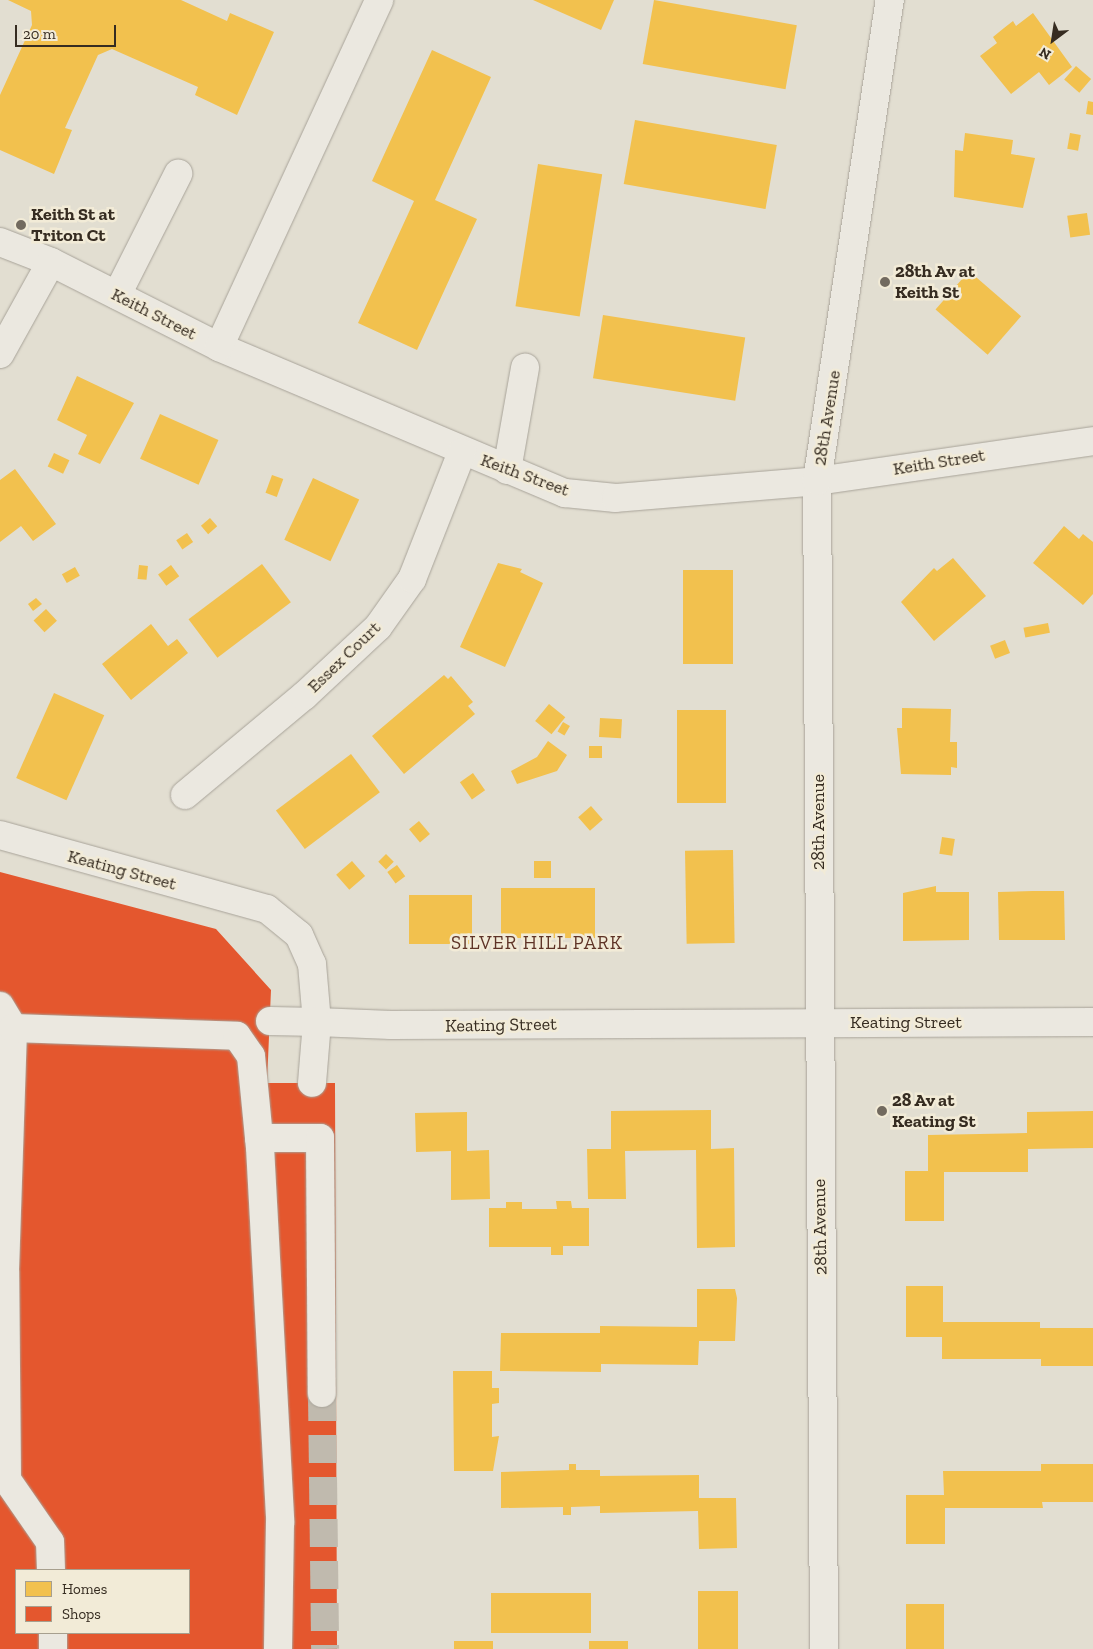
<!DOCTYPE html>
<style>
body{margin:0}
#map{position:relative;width:1093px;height:1649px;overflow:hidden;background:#e2ded1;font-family:"Zilla Slab",serif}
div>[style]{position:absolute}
.homes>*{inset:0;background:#f2c14e;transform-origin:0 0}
.shops>*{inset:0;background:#e4572e}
.minor-tunnel>*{height:28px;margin-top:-14px;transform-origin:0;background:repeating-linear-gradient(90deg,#c0baae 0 28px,transparent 0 42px)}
.roads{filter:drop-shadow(0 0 1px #a8a399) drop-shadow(0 0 1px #a8a399)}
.minor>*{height:28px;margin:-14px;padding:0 14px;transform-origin:14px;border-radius:14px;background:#ebe8e0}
.dots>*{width:14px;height:14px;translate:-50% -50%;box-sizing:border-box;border:2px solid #f2ebd7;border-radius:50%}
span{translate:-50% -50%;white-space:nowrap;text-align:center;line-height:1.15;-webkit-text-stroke:5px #f2ebd7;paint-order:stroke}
.poi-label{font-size:18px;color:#362c21;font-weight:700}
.left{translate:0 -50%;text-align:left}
.street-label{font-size:18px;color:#362c21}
.neighbourhood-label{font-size:19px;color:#5e3326;letter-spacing:1px}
.legend{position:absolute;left:15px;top:1569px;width:175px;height:65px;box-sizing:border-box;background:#f2ebd7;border:1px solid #a79f8e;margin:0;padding:6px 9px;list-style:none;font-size:15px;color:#362c21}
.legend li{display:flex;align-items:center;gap:10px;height:25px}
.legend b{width:25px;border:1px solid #a79f8e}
.north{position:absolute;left:1028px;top:15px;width:50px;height:50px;-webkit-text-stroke:4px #f2ebd7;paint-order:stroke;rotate:211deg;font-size:14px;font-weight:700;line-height:20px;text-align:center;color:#362c21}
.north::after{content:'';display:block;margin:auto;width:18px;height:22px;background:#362c21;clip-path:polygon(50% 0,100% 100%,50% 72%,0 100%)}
.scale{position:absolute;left:15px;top:25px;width:101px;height:22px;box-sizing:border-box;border:2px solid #362c21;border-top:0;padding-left:6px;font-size:15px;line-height:18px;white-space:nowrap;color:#362c21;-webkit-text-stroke:4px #f2ebd7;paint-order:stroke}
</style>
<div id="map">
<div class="homes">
<div style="clip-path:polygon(8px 0,181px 0,227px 21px,230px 13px,274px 32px,237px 115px,195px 95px,198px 87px,112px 49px,98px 55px,65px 128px,72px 130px,54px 174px,0 150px,0 95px,32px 25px,31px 11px)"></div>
<div style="clip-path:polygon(533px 0,614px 0,601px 30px)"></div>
<div style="left:654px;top:0;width:145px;height:65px;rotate:10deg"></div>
<div style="clip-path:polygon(1033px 13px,1072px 67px,1049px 85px,1039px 72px,1011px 94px,980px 56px,997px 43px,993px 37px,1004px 28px,1013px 21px,1016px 26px)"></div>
<div style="clip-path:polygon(432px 50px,491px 77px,435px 200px,477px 219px,417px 350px,358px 323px,414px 201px,372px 181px)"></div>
<div style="left:1076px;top:66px;width:20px;height:18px;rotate:41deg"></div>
<div style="clip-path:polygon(1088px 101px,1093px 102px,1093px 115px,1086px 114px)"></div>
<div style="left:635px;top:120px;width:144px;height:65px;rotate:10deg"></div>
<div style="clip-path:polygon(965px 133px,1013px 140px,1011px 154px,1035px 158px,1023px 208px,954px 197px,955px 150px,963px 151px)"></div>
<div style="left:1070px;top:133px;width:11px;height:16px;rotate:10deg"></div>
<div style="left:538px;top:164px;width:65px;height:144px;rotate:9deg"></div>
<div style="left:1087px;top:213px;width:22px;height:20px;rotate:82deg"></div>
<div style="left:969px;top:271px;width:69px;height:51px;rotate:41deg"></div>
<div style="left:603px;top:315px;width:144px;height:64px;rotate:9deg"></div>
<div style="clip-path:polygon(77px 376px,134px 403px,100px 464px,78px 454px,87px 435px,57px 420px)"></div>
<div style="left:160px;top:414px;width:64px;height:49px;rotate:24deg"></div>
<div style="left:54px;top:453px;width:17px;height:15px;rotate:25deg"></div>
<div style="clip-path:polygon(15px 469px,56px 524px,33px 541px,21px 526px,0 542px,0 480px)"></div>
<div style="left:272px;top:475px;width:12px;height:19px;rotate:20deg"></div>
<div style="left:313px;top:478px;width:51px;height:68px;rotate:25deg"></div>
<div style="left:210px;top:518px;width:11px;height:12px;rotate:49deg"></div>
<div style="clip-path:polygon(1064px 526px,1079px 539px,1083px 534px,1093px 542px,1093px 594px,1083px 605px,1033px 563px)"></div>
<div style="left:187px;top:533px;width:11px;height:13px;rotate:56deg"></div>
<div style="clip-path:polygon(953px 558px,986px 596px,934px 641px,901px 602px,934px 568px,937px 571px)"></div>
<div style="clip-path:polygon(498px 563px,522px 569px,520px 572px,543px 583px,505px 667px,460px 647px)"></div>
<div style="left:262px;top:564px;width:48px;height:92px;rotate:53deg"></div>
<div style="left:139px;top:565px;width:9px;height:14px;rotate:6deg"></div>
<div style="left:171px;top:565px;width:14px;height:16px;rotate:54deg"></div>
<div style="left:75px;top:567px;width:10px;height:15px;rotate:61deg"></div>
<div style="left:733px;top:570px;width:94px;height:50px;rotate:90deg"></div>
<div style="clip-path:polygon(36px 598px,42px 604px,33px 611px,28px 604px)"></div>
<div style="left:46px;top:609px;width:16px;height:17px;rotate:47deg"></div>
<div style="left:1048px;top:623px;width:10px;height:25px;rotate:79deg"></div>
<div style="clip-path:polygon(151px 624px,168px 646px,177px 639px,188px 653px,131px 700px,102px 664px)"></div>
<div style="left:1005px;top:640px;width:14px;height:16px;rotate:69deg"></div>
<div style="clip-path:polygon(444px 675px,448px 679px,451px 676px,473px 702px,468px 706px,475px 714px,404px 774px,372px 736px)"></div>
<div style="left:54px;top:693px;width:55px;height:93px;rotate:24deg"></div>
<div style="left:549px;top:704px;width:21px;height:22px;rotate:39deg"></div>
<div style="clip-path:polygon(902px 708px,951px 709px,950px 742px,957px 742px,957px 768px,951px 767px,951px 775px,901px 774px,897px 728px,902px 728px)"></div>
<div style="left:677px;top:710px;width:49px;height:93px"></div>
<div style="left:600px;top:718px;width:22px;height:19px;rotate:3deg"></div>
<div style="left:563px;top:722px;width:8px;height:11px;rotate:30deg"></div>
<div style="clip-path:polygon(548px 741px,567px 755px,557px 771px,517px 784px,511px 771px,537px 757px)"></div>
<div style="left:602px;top:746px;width:12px;height:13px;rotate:90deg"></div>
<div style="left:351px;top:754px;width:48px;height:94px;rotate:53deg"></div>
<div style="left:473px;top:773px;width:21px;height:16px;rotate:55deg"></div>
<div style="left:591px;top:806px;width:18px;height:17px;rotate:49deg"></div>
<div style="left:419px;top:821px;width:17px;height:13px;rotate:50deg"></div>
<div style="left:942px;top:837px;width:13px;height:17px;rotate:9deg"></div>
<div style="left:733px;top:850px;width:93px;height:48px;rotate:89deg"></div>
<div style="left:386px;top:854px;width:11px;height:11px;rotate:45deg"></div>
<div style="left:352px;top:861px;width:20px;height:21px;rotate:49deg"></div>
<div style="left:534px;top:861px;width:17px;height:17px"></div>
<div style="left:397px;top:865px;width:14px;height:12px;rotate:54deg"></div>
<div style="clip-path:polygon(936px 886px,936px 892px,969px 892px,969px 940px,903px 941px,903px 893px)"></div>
<div style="left:501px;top:888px;width:94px;height:50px"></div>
<div style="clip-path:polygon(1033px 891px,1064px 891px,1065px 940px,999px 940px,998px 892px)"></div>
<div style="left:409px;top:895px;width:63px;height:49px"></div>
<div style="clip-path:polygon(711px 1110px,711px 1149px,734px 1148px,735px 1247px,697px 1248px,696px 1150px,625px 1151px,626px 1199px,588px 1199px,587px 1149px,611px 1149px,611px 1111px)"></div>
<div style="clip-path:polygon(1093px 1111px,1093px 1148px,1028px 1149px,1028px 1172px,944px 1172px,944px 1221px,905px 1221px,905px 1171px,928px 1171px,928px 1135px,1027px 1133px,1027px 1112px)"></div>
<div style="clip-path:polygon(467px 1112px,467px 1151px,489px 1150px,490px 1199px,451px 1200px,451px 1151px,416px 1152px,415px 1113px)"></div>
<div style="clip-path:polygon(556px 1201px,571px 1201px,572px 1208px,589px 1208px,589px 1246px,563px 1246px,563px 1255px,551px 1255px,551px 1247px,489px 1247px,489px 1208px,506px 1208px,506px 1202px,522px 1202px,522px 1209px,557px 1209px)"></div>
<div style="clip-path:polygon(906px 1286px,943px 1286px,943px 1322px,1040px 1322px,1040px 1328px,1093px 1328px,1093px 1366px,1041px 1366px,1041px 1359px,942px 1359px,942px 1337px,906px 1337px)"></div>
<div style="clip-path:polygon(697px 1289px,735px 1289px,737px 1298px,735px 1341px,699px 1341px,698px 1365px,601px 1364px,601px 1372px,500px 1371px,501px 1333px,600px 1333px,600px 1326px,697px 1327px)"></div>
<div style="clip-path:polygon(453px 1371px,492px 1371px,492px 1388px,499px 1388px,499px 1403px,492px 1404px,492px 1437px,499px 1436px,493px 1471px,454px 1471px)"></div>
<div style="clip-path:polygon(569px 1464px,576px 1464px,576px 1470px,600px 1470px,600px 1476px,699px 1475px,699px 1498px,736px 1498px,737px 1548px,699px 1549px,698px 1511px,600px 1513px,600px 1506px,571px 1507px,571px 1515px,563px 1515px,563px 1507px,501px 1508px,501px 1472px,569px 1470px)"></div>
<div style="clip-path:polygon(1041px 1464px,1093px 1464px,1093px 1502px,1042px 1502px,1043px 1508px,945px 1508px,945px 1544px,906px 1544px,906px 1495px,944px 1495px,943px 1471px,1041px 1471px)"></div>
<div style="left:698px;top:1591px;width:40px;height:58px"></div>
<div style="left:591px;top:1593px;width:40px;height:100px;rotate:90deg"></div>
<div style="left:906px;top:1604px;width:38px;height:45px"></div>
<div style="left:493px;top:1641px;width:8px;height:39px;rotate:90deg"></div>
<div style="left:589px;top:1641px;width:39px;height:8px"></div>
</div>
<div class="shops">
<div style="clip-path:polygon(evenodd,0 872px,216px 929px,271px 990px,267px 1083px,335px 1083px,337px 1649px,0 1649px,0 872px,16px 1570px,189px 1570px,189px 1633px,16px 1633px,16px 1570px)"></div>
</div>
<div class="minor-tunnel">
<div style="left:322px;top:1393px;width:256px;rotate:89.3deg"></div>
</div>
<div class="roads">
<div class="minor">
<div style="left:0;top:242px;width:55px;rotate:21.4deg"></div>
<div style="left:51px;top:262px;width:188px;rotate:26.8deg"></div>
<div style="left:219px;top:347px;width:376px;rotate:22.9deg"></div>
<div style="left:565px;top:493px;width:51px;rotate:5.6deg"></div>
<div style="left:616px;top:498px;width:202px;rotate:-4.8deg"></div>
<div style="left:817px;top:481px;width:279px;rotate:-8.2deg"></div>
<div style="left:117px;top:295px;width:136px;rotate:-63.2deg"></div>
<div style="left:219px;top:347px;width:382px;rotate:-65.2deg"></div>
<div style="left:0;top:354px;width:105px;rotate:-61deg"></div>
<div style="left:507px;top:470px;width:104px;rotate:-80deg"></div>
<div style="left:185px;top:795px;width:155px;rotate:-39.8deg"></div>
<div style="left:304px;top:696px;width:101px;rotate:-43deg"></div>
<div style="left:378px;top:627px;width:59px;rotate:-54.7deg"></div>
<div style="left:412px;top:579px;width:136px;rotate:-68.5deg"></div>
<div style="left:0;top:835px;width:277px;rotate:15.5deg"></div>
<div style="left:267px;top:909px;width:41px;rotate:39.1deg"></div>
<div style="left:299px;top:935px;width:32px;rotate:66deg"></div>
<div style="left:312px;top:964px;width:58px;rotate:85.1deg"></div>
<div style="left:317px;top:1022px;width:74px;rotate:2.3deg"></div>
<div style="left:391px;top:1025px;width:702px;rotate:-0.24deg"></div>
<div style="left:0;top:1006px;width:26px;rotate:59deg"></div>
<div style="left:270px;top:1021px;width:47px;rotate:1.2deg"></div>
<div style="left:317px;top:1022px;width:61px;rotate:94.7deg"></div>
<div style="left:259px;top:1138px;width:61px"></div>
<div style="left:320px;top:1138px;width:255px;rotate:89.6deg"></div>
<div style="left:51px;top:1570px;width:28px;rotate:-92deg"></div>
<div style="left:50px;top:1542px;width:75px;rotate:-124.7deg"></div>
<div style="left:7px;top:1480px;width:209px;rotate:-90.5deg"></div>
<div style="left:5px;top:1271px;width:243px;rotate:-88.1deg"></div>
<div style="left:13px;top:1028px;width:224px;rotate:2deg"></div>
<div style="left:237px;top:1036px;width:24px;rotate:55deg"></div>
<div style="left:251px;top:1056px;width:91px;rotate:84.4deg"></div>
<div style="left:260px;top:1147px;width:376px;rotate:86.9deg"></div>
<div style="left:280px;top:1522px;width:127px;rotate:90.9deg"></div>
<div style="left:53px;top:1633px;width:16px;rotate:90deg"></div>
<div style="left:824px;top:1649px;width:1168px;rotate:-90.34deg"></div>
<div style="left:817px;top:481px;width:487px;rotate:-81.4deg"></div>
</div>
</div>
<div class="dots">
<div style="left:21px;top:225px;background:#726a5f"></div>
<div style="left:885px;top:282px;background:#726a5f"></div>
<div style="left:882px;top:1111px;background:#726a5f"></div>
</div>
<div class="poi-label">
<span class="left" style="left:31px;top:225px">Keith St at<br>Triton Ct</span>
<span class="left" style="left:895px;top:282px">28th Av at<br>Keith St</span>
<span class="left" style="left:892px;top:1111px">28 Av at<br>Keating St</span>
</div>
<div class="street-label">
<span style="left:154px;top:314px;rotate:27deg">Keith Street</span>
<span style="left:827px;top:418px;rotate:-81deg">28th Avenue</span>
<span style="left:939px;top:462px;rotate:-9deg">Keith Street</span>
<span style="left:525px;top:475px;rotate:20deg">Keith Street</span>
<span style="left:344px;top:657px;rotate:-44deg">Essex Court</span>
<span style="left:818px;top:822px;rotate:-90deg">28th Avenue</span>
<span style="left:122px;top:870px;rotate:15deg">Keating Street</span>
<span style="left:906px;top:1022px">Keating Street</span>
<span style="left:501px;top:1025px;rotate:-1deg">Keating Street</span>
<span style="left:820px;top:1227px;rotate:-91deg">28th Avenue</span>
</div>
<div class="neighbourhood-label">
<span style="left:537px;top:943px">SILVER HILL PARK</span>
</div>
<ul class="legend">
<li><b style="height:14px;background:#f2c14e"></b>Homes</li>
<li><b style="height:14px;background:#e4572e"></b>Shops</li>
</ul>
<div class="north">N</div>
<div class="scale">20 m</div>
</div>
